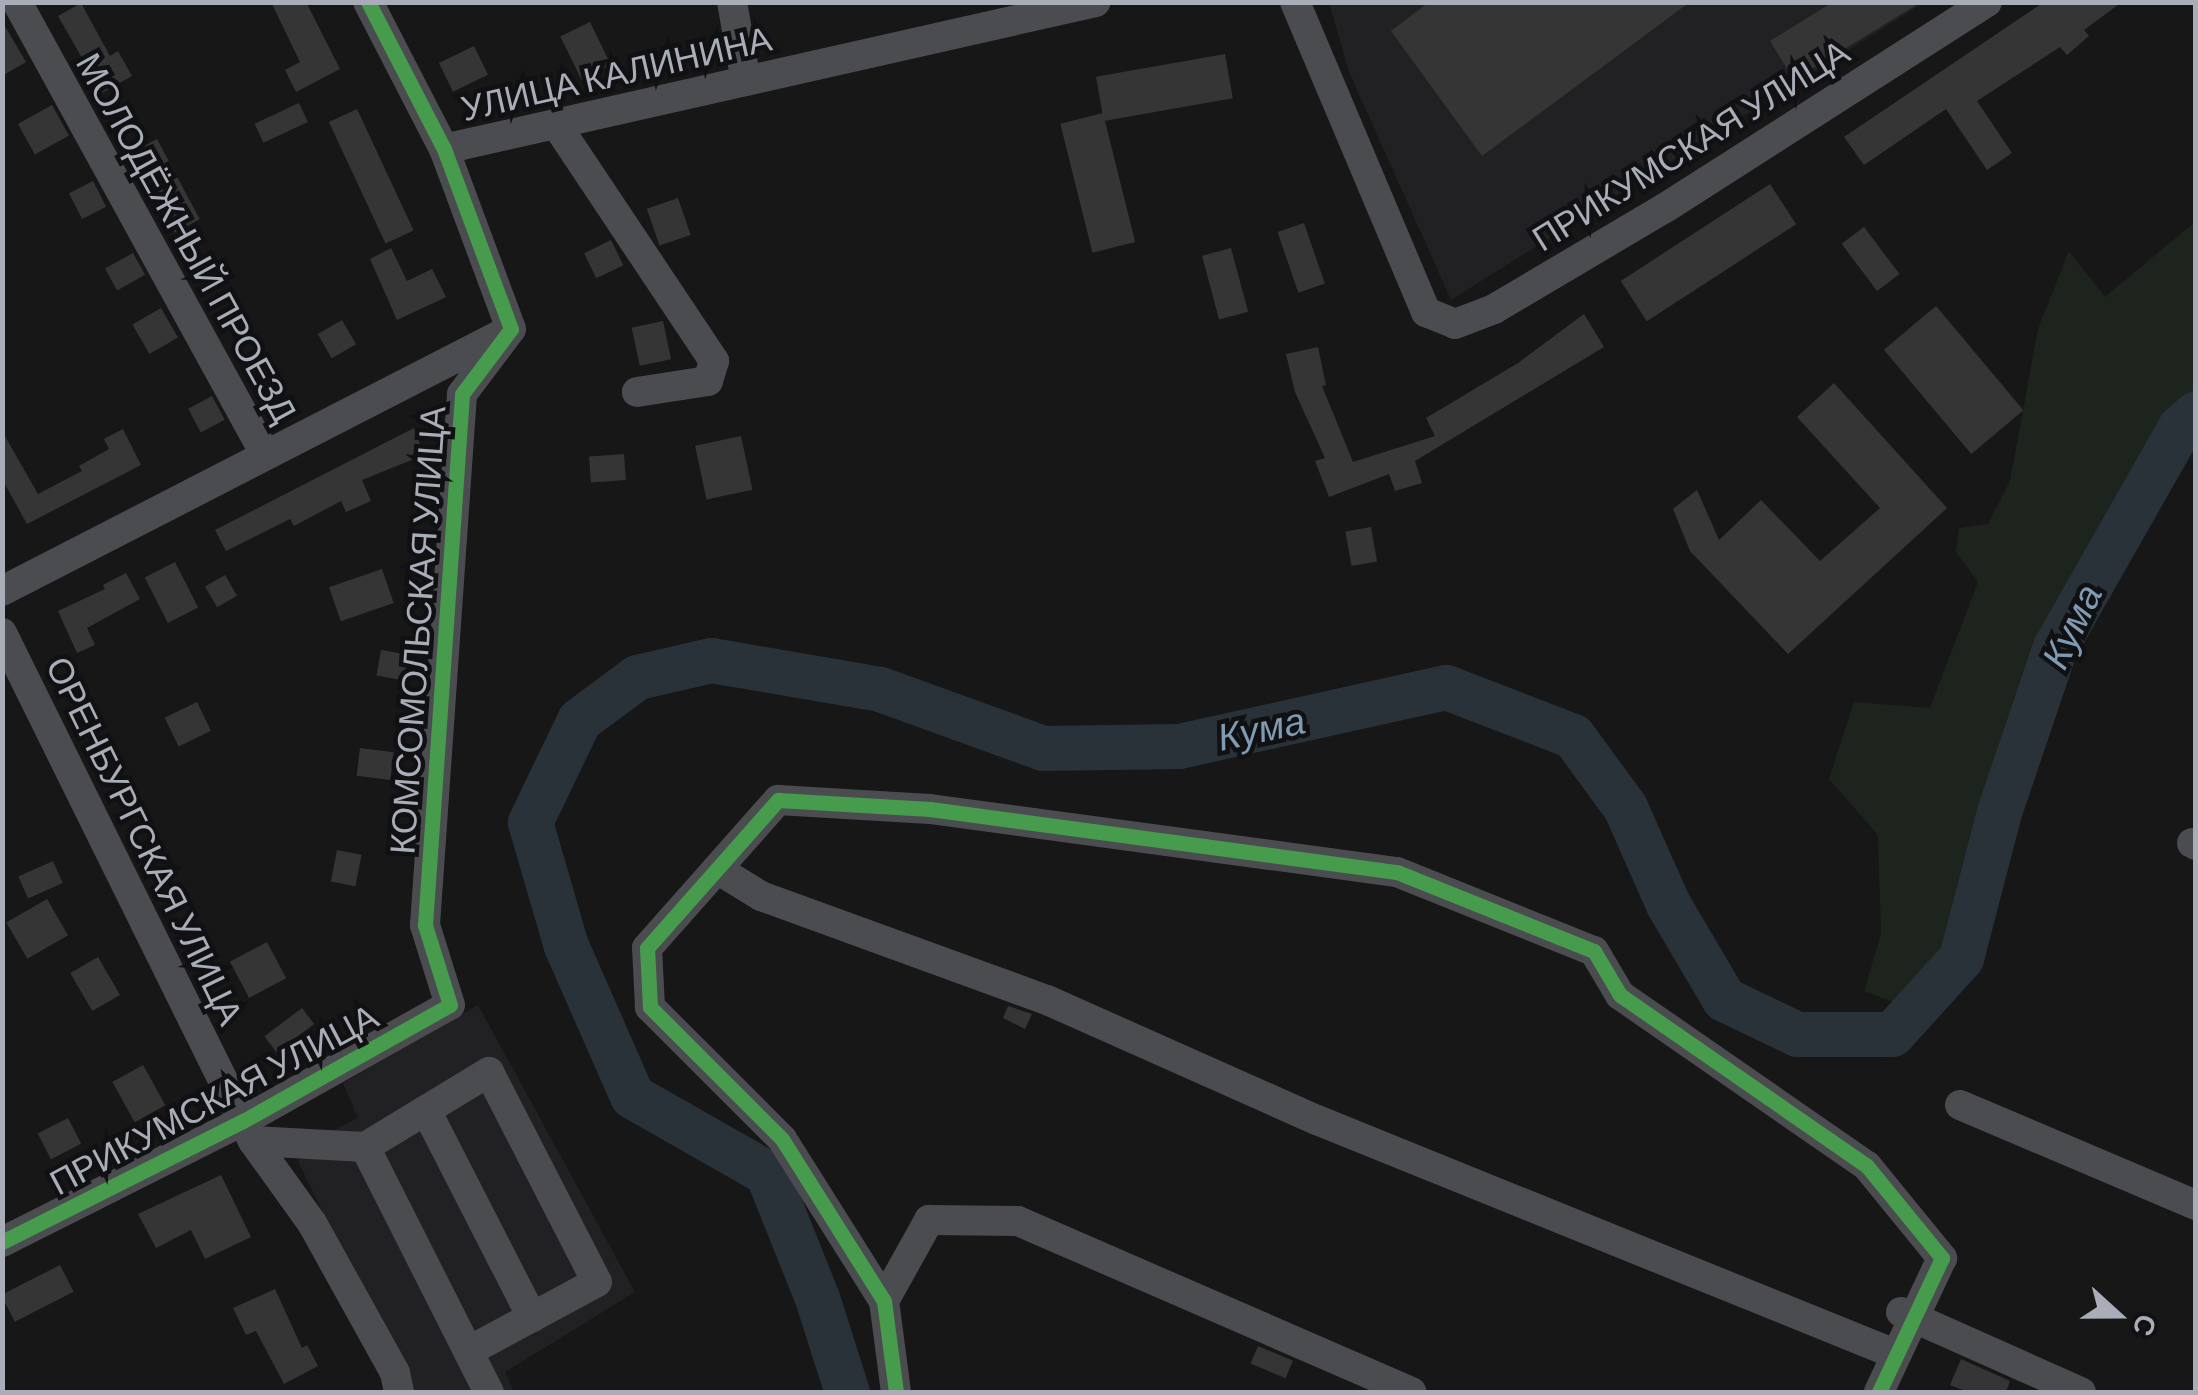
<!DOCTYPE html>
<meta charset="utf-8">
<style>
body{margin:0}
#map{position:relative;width:2198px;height:1395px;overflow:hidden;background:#171717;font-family:Barlow,sans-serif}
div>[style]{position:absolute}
.built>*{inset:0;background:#212123}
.green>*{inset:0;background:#1d241e}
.river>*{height:45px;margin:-22.5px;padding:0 22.5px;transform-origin:22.5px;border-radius:22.5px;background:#2a3239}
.building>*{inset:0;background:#353536;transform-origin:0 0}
.minor>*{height:30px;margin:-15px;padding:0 15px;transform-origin:15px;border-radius:15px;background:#4b4c50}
.cycleway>*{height:15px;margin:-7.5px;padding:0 7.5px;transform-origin:7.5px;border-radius:7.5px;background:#469c4c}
span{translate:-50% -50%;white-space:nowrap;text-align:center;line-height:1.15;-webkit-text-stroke:9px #111113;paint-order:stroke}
.street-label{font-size:35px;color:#a8adb8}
.water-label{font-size:38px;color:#7f9bb3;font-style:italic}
.frame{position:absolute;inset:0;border:5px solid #a8adb8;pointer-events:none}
.north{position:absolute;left:2068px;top:1265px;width:100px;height:100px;-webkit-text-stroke:8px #111113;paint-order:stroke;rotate:111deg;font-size:28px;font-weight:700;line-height:40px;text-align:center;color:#a8adb8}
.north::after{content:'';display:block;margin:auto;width:35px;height:45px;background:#a8adb8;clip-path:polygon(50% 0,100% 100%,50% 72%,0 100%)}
</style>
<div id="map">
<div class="built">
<div style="clip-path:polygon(1329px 3px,1923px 3px,1451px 300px,1349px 72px)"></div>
<div style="clip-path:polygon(478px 1005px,635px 1292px,505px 1372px,514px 1392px,409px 1392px,298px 1161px,325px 1135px,358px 1118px,343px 1083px)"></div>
</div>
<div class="green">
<div style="clip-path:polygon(2195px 222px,2195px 395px,2166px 425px,2042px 640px,1988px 800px,1950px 951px,1898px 1004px,1864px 991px,1881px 934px,1878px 835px,1829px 779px,1854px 702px,1930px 708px,1978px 582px,1956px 552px,1959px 528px,1988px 524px,2010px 481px,2038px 329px,2069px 251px,2105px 297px)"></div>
</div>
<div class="river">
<div style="left:847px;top:1392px;width:99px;rotate:-107.7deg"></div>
<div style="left:817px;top:1298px;width:135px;rotate:-111.8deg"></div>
<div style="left:767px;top:1173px;width:155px;rotate:-150.3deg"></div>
<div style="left:632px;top:1096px;width:164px;rotate:-113.7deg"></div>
<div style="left:566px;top:946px;width:129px;rotate:-106.2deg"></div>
<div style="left:530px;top:822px;width:113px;rotate:-64.3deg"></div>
<div style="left:579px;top:720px;width:72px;rotate:-36.6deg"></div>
<div style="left:637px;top:677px;width:76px;rotate:-12.9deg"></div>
<div style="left:711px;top:660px;width:171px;rotate:9.7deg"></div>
<div style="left:880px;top:689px;width:173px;rotate:19.9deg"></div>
<div style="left:1043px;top:748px;width:136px;rotate:-0.8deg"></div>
<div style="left:1179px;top:746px;width:273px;rotate:-12.5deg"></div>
<div style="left:1446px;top:687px;width:136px;rotate:21.1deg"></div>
<div style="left:1573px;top:736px;width:88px;rotate:53.8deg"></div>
<div style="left:1625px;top:807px;width:106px;rotate:66.1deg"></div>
<div style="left:1668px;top:904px;width:110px;rotate:59.5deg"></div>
<div style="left:1724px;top:999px;width:81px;rotate:25.6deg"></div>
<div style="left:1797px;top:1034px;width:95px"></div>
<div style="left:1892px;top:1034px;width:103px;rotate:-47.8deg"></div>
<div style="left:1961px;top:958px;width:151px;rotate:-75.4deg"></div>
<div style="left:1999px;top:812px;width:174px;rotate:-71.3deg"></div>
<div style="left:2055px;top:647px;width:253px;rotate:-60.4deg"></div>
<div style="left:2180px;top:427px;width:21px;rotate:-41deg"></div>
</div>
<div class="building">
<div style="clip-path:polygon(271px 2px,306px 2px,340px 69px,296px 92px,285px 70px,300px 62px)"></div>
<div style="clip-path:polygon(1429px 2px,1690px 2px,1482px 156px,1391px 31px)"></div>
<div style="clip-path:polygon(1833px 2px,1921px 2px,1794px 80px,1770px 41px)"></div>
<div style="clip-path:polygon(2044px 2px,2122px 2px,2084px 30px,2089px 36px,2067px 55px,2060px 47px,1977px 101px,2012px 153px,1987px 170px,1946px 109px,1864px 165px,1844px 137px)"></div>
<div style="clip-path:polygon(81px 3px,110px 56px,118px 51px,132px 76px,102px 93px,58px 16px)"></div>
<div style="clip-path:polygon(2px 21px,26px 62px,2px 76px)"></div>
<div style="left:590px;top:22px;width:48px;height:33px;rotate:64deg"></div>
<div style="left:474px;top:46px;width:32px;height:39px;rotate:64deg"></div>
<div style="left:1225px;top:54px;width:45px;height:131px;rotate:80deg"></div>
<div style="left:299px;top:103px;width:21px;height:49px;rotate:65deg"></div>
<div style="left:52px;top:105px;width:35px;height:39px;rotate:61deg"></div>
<div style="left:357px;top:109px;width:134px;height:31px;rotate:65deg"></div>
<div style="left:1103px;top:113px;width:133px;height:44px;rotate:76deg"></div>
<div style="left:157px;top:139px;width:91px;height:28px;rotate:62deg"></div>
<div style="left:93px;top:181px;width:29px;height:27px;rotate:63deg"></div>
<div style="left:1770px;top:184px;width:48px;height:178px;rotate:57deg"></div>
<div style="left:678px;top:198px;width:39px;height:33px;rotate:71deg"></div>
<div style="left:1304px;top:223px;width:64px;height:28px;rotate:71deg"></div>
<div style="left:1864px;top:227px;width:59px;height:28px;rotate:53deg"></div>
<div style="left:611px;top:240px;width:28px;height:30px;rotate:64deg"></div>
<div style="clip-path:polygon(391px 248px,407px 281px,432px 269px,446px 297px,397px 320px,370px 259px)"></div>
<div style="left:1231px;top:248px;width:66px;height:30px;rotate:75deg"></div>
<div style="left:133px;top:253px;width:25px;height:32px;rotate:61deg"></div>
<div style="left:1936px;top:306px;width:136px;height:68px;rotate:50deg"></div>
<div style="left:161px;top:308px;width:34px;height:33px;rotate:60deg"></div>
<div style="clip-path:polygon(1584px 314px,1604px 347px,1415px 461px,1422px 483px,1395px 491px,1389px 474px,1329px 497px,1315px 461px,1325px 458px,1295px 392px,1286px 354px,1318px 347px,1326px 385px,1322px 386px,1353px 462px,1435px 436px,1426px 418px,1518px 363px)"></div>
<div style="left:342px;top:320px;width:28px;height:28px;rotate:60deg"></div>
<div style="left:663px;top:321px;width:39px;height:32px;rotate:78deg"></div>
<div style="clip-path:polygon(1834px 383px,1947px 508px,1788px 654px,1690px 551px,1673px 509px,1697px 490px,1719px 540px,1761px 500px,1820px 561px,1880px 508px,1797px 417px)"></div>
<div style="left:212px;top:396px;width:27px;height:27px;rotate:62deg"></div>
<div style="clip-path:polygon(414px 428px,424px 455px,362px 480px,371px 501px,346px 512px,341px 501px,294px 526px,290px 519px,226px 551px,215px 530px)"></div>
<div style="clip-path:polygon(123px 429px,141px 465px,27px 524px,2px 479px,2px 431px,38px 494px,82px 471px,79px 466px,109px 449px,104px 439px)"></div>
<div style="left:741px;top:436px;width:55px;height:47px;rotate:78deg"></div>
<div style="left:624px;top:454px;width:26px;height:35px;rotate:86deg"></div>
<div style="left:1371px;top:527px;width:35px;height:26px;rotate:80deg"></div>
<div style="left:175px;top:562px;width:51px;height:34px;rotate:63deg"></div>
<div style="left:382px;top:569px;width:36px;height:56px;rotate:71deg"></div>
<div style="clip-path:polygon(126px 573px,140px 599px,87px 628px,95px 645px,77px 653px,58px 611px,105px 589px,103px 585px)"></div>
<div style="left:225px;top:575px;width:24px;height:23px;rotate:60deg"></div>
<div style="left:381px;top:650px;width:28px;height:26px;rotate:10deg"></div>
<div style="left:197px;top:702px;width:32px;height:36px;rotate:64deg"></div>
<div style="left:360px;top:748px;width:34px;height:28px;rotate:7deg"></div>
<div style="left:337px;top:850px;width:25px;height:32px;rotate:11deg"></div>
<div style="left:53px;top:861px;width:24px;height:38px;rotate:66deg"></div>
<div style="left:47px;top:899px;width:42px;height:47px;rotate:60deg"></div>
<div style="left:267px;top:942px;width:41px;height:42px;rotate:62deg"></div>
<div style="left:98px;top:957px;width:44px;height:32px;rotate:60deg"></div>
<div style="clip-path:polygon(1008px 1006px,1032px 1014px,1025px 1029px,1003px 1018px)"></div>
<div style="left:302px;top:1008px;width:20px;height:47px;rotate:53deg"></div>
<div style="left:143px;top:1065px;width:46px;height:35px;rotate:61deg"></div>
<div style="left:68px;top:1118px;width:29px;height:34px;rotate:63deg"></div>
<div style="clip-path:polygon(221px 1175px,251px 1237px,205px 1259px,191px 1230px,156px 1248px,138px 1214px)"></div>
<div style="left:60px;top:1265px;width:30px;height:66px;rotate:63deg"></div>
<div style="clip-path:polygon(275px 1289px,302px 1348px,307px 1345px,318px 1366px,284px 1384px,256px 1331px,246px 1335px,233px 1308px)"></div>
<div style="left:1258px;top:1346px;width:38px;height:19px;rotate:23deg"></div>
<div style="clip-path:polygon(1961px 1359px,2010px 1381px,2006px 1392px,1968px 1392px,1950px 1385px)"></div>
</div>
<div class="minor">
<div style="left:17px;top:2px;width:516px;rotate:61.25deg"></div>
<div style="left:732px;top:2px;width:80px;rotate:80deg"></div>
<div style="left:1295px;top:2px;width:337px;rotate:67.1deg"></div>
<div style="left:1426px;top:312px;width:31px;rotate:22deg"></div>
<div style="left:1455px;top:324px;width:42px;rotate:-21deg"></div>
<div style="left:1494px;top:309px;width:199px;rotate:-30.6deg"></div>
<div style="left:1665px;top:208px;width:382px;rotate:-32.6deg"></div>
<div style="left:556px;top:124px;width:285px;rotate:56.3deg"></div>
<div style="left:714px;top:361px;width:21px;rotate:107deg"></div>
<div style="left:708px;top:381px;width:72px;rotate:171.2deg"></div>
<div style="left:444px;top:149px;width:668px;rotate:-12.71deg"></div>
<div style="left:2px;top:591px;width:564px;rotate:-27.2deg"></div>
<div style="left:2px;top:633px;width:567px;rotate:63.71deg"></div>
<div style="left:253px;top:1141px;width:101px;rotate:54.3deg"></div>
<div style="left:312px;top:1223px;width:171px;rotate:61deg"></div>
<div style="left:395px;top:1373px;width:19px;rotate:78deg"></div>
<div style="left:2192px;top:843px;width:4px;rotate:27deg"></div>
<div style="left:717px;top:869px;width:52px;rotate:31.5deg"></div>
<div style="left:761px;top:896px;width:304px;rotate:20deg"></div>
<div style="left:1047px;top:1000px;width:295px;rotate:24deg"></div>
<div style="left:1317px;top:1120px;width:624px;rotate:22.04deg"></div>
<div style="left:1960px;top:1105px;width:256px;rotate:23deg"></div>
<div style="left:426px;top:1110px;width:233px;rotate:62.9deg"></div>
<div style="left:253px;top:1141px;width:112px;rotate:3.1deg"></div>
<div style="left:365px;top:1147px;width:145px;rotate:-31.2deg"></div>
<div style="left:489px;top:1072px;width:236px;rotate:62.8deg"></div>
<div style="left:597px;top:1282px;width:145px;rotate:151.7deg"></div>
<div style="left:365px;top:1147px;width:275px;rotate:63.2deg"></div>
<div style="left:2px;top:1242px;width:270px;rotate:-26.7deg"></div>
<div style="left:243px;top:1121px;width:237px;rotate:-29.3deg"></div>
<div style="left:450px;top:1005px;width:84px;rotate:-107.4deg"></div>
<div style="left:425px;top:925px;width:532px;rotate:-86.01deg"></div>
<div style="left:462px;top:394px;width:81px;rotate:-53deg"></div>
<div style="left:511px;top:329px;width:192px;rotate:-110.4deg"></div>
<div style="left:444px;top:149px;width:165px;rotate:-117.3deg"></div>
<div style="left:884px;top:1301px;width:93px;rotate:-60.9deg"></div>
<div style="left:929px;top:1220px;width:89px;rotate:0.6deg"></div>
<div style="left:1018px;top:1221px;width:429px;rotate:23.5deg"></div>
<div style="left:1901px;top:1312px;width:197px;rotate:24deg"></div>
<div style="left:896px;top:1392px;width:92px;rotate:-97.5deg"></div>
<div style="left:884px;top:1301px;width:191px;rotate:-122.2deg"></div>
<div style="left:782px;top:1139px;width:187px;rotate:-135deg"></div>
<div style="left:650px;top:1007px;width:59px;rotate:-92.9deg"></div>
<div style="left:647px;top:948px;width:198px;rotate:-48.5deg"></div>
<div style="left:778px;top:800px;width:152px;rotate:3.4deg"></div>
<div style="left:930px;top:809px;width:471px;rotate:7.7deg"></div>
<div style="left:1397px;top:872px;width:212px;rotate:21.9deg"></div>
<div style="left:1594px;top:951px;width:51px;rotate:59.4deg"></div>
<div style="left:1620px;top:995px;width:300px;rotate:34.7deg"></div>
<div style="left:1867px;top:1166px;width:119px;rotate:50.8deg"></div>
<div style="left:1942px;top:1258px;width:148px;rotate:115.2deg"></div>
</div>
<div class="cycleway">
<div style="left:2px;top:1242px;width:270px;rotate:-26.7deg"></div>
<div style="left:243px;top:1121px;width:237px;rotate:-29.3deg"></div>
<div style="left:450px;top:1005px;width:84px;rotate:-107.4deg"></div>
<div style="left:425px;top:925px;width:532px;rotate:-86.01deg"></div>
<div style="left:462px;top:394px;width:81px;rotate:-53deg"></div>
<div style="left:511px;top:329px;width:192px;rotate:-110.4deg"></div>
<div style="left:444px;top:149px;width:165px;rotate:-117.3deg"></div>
<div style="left:896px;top:1392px;width:92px;rotate:-97.5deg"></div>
<div style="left:884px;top:1301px;width:191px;rotate:-122.2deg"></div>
<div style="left:782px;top:1139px;width:187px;rotate:-135deg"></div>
<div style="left:650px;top:1007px;width:59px;rotate:-92.9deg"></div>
<div style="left:647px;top:948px;width:198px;rotate:-48.5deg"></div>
<div style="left:778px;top:800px;width:152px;rotate:3.4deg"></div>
<div style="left:930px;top:809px;width:471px;rotate:7.7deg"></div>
<div style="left:1397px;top:872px;width:212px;rotate:21.9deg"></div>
<div style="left:1594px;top:951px;width:51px;rotate:59.4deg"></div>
<div style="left:1620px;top:995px;width:300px;rotate:34.7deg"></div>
<div style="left:1867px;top:1166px;width:119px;rotate:50.8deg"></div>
<div style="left:1942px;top:1258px;width:148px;rotate:115.2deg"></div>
</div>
<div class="street-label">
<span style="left:616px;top:72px;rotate:-13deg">УЛИЦА КАЛИНИНА</span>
<span style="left:1690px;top:144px;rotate:-32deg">ПРИКУМСКАЯ УЛИЦА</span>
<span style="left:188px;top:237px;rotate:61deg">МОЛОДЁЖНЫЙ ПРОЕЗД</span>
<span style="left:416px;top:630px;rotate:-86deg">КОМСОМОЛЬСКАЯ УЛИЦА</span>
<span style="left:146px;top:840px;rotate:64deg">ОРЕНБУРГСКАЯ УЛИЦА</span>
<span style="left:213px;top:1098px;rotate:-28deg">ПРИКУМСКАЯ УЛИЦА</span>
</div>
<div class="water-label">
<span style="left:2071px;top:626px;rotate:-64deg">Кума</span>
<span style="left:1261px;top:728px;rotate:-12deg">Кума</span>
</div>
<div class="frame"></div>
<div class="north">С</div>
</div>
